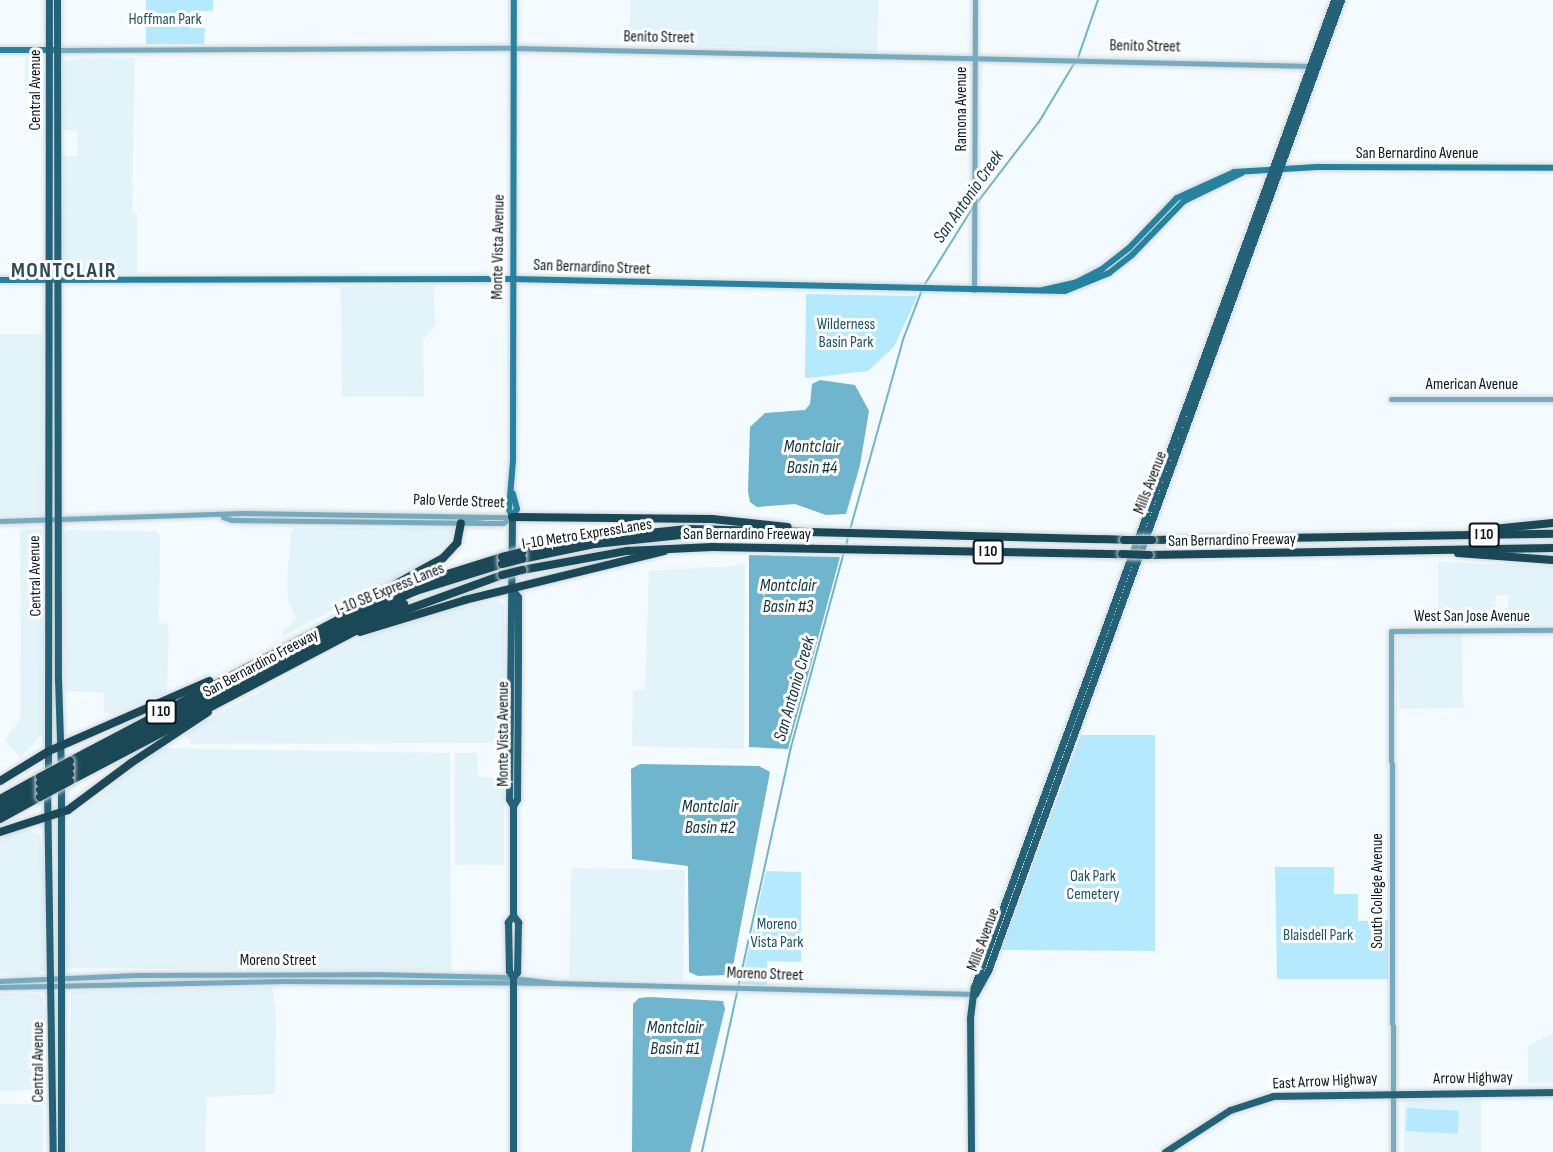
<!DOCTYPE html>
<style>
body{margin:0}
#map{position:relative;width:1553px;height:1152px;overflow:hidden;background:#f4fbfe;font-family:"Sofia Sans Condensed",sans-serif}
div>[style]{position:absolute}
.built>*{inset:0;background:#e2f3fa;transform-origin:0 0}
.green>*{inset:0;background:#b5eafe;transform-origin:0 0}
.water>*{inset:0;background:#6fb5ce}
.stream>*{height:1.5px;margin:-0.75px;padding:0 0.75px;transform-origin:0.75px;border-radius:0.75px;background:#6fb5ce}
.roads{filter:drop-shadow(0 0 2px #cfd7da) drop-shadow(0 0 2px #cfd7da)}
.tertiary>*{height:5px;margin:-2.5px;padding:0 2.5px;transform-origin:2.5px;border-radius:2.5px;background:#76abbf}
.secondary>*{height:6px;margin:-3px;padding:0 3px;transform-origin:3px;border-radius:3px;background:#2683a0}
.primary>*{height:7px;margin:-3.5px;padding:0 3.5px;transform-origin:3.5px;border-radius:3.5px;background:#246377}
.motorway>*{height:8px;margin:-4px;padding:0 4px;transform-origin:4px;border-radius:4px;background:#1a4857}
.bridges{filter:drop-shadow(0 0 2px #cfd7da) drop-shadow(0 0 2px #cfd7da)}
.motorway-bridge>*{height:8px;margin:-4px;padding:0 4px;transform-origin:4px;border-radius:4px;background:#1a4857}
span{translate:-50% -50%;white-space:nowrap;text-align:center;line-height:1.15;-webkit-text-stroke:6px #fff;paint-order:stroke}
.shield-label span{padding:2px 4px;background:#fff;border:2px solid;border-radius:4px;-webkit-text-stroke-width:0}
.shield-label{font-size:15px;color:#0a171b;font-weight:700}
.park-label{font-size:16px;color:#1a5365}
.street-label{font-size:16px;color:#0a171b}
.water-label{font-size:18px;color:#12333f;font-style:italic}
.district-label{font-size:22px;color:#2c4b56;font-weight:700;letter-spacing:1.5px}
</style>
<div id="map">
<div class="built">
<div style="clip-path:polygon(630px 0,879px 0,877px 52px,630px 44px)"></div>
<div style="left:25px;top:57px;width:18px;height:37px"></div>
<div style="clip-path:polygon(83px 58px,135px 58px,132px 213px,137px 214px,137px 273px,61px 272px,61px 156px,78px 156px,77px 131px,63px 130px,63px 61px)"></div>
<div style="clip-path:polygon(434px 286px,435px 326px,423px 339px,424px 397px,342px 397px,341px 287px)"></div>
<div style="clip-path:polygon(0 334px,42px 334px,43px 338px,42px 515px,0 515px)"></div>
<div style="clip-path:polygon(296px 528px,450px 528px,453px 530px,451px 539px,424px 563px,283px 636px,282px 630px,290px 626px,296px 617px,288px 602px,287px 582px,291px 531px)"></div>
<div style="clip-path:polygon(24px 529px,42px 529px,43px 733px,20px 758px,5px 740px,21px 717px,20px 531px)"></div>
<div style="clip-path:polygon(68px 530px,156px 531px,160px 536px,159px 622px,167px 624px,169px 630px,167px 693px,111px 715px,104px 711px,104px 693px,65px 691px,64px 534px)"></div>
<div style="clip-path:polygon(1438px 562px,1553px 566px,1553px 624px,1508px 625px,1508px 595px,1496px 595px,1495px 624px,1438px 624px)"></div>
<div style="clip-path:polygon(745px 565px,744px 749px,632px 746px,633px 691px,645px 689px,649px 571px)"></div>
<div style="clip-path:polygon(497px 600px,504px 605px,505px 738px,501px 743px,191px 744px,184px 732px,355px 641px,421px 616px)"></div>
<div style="left:1462px;top:635px;width:73px;height:64px;rotate:89deg"></div>
<div style="clip-path:polygon(159px 748px,450px 753px,451px 970px,66px 968px,69px 820px)"></div>
<div style="clip-path:polygon(455px 753px,477px 753px,478px 777px,504px 778px,504px 865px,455px 865px)"></div>
<div style="clip-path:polygon(23px 827px,40px 835px,44px 871px,45px 971px,26px 976px,0 973px,0 837px)"></div>
<div style="left:571px;top:868px;width:114px;height:110px;rotate:1deg"></div>
<div style="clip-path:polygon(272px 987px,276px 1013px,275px 1094px,207px 1097px,205px 1152px,67px 1152px,71px 992px)"></div>
<div style="clip-path:polygon(0 993px,39px 994px,43px 999px,46px 1088px,43px 1090px,0 1091px)"></div>
<div style="clip-path:polygon(1553px 1033px,1553px 1083px,1528px 1083px,1528px 1046px)"></div>
<div style="left:1404px;top:1100px;width:77px;height:52px"></div>
<div style="left:0;top:1104px;width:43px;height:48px"></div>
</div>
<div class="green">
<div style="clip-path:polygon(146px 0,213px 0,213px 11px,190px 11px,191px 28px,205px 28px,204px 44px,146px 44px)"></div>
<div style="clip-path:polygon(806px 294px,912px 296px,918px 295px,894px 347px,868px 371px,809px 378px,805px 378px)"></div>
<div style="clip-path:polygon(1081px 735px,1155px 735px,1155px 951px,1001px 950px)"></div>
<div style="clip-path:polygon(1275px 867px,1334px 867px,1334px 894px,1358px 894px,1358px 921px,1388px 920px,1388px 979px,1277px 979px)"></div>
<div style="clip-path:polygon(766px 871px,801px 872px,801px 962px,767px 961px,767px 985px,741px 984px)"></div>
<div style="left:1407px;top:1108px;width:52px;height:23px;rotate:3deg"></div>
</div>
<div class="water">
<div style="clip-path:polygon(820px 380px,855px 385px,869px 411px,860px 465px,846px 514px,826px 515px,795px 504px,757px 507px,750px 502px,748px 491px,750px 427px,765px 413px,805px 410px,810px 404px,812px 384px)"></div>
<div style="clip-path:polygon(749px 555px,840px 557px,788px 749px,749px 747px)"></div>
<div style="clip-path:polygon(640px 764px,759px 766px,770px 772px,732px 971px,728px 975px,698px 976px,689px 972px,688px 866px,632px 859px,631px 769px)"></div>
<div style="clip-path:polygon(650px 997px,723px 1001px,725px 1009px,690px 1152px,632px 1152px,633px 1004px,639px 998px)"></div>
</div>
<div class="stream">
<div style="left:1078px;top:58px;width:61px;rotate:-71deg"></div>
<div style="left:977px;top:203px;width:102px;rotate:-52.6deg"></div>
<div style="left:1039px;top:122px;width:70px;rotate:-59deg"></div>
<div style="left:924px;top:286px;width:91px;rotate:-58.1deg"></div>
<div style="left:850px;top:530px;width:200px;rotate:-74.4deg"></div>
<div style="left:904px;top:337px;width:50px;rotate:-69deg"></div>
<div style="left:846px;top:547px;width:10px;rotate:-79deg"></div>
<div style="left:702px;top:1152px;width:411px;rotate:-77.6deg"></div>
<div style="left:790px;top:751px;width:206px;rotate:-74.8deg"></div>
</div>
<div class="roads">
<div class="tertiary">
<div style="left:57px;top:50px;width:457px;rotate:-0.3deg"></div>
<div style="left:514px;top:48px;width:798px;rotate:1.29deg"></div>
<div style="left:974px;top:290px;width:290px;rotate:-89.8deg"></div>
<div style="left:1391px;top:399px;width:162px"></div>
<div style="left:223px;top:517px;width:9px;rotate:18deg"></div>
<div style="left:232px;top:520px;width:253px;rotate:0.7deg"></div>
<div style="left:485px;top:523px;width:18px"></div>
<div style="left:503px;top:523px;width:11px;rotate:-34deg"></div>
<div style="left:0;top:521px;width:243px;rotate:-1.9deg"></div>
<div style="left:243px;top:513px;width:269px;rotate:0.9deg"></div>
<div style="left:461px;top:523px;width:4px;rotate:-63deg"></div>
<div style="left:463px;top:519px;width:23px;rotate:-5deg"></div>
<div style="left:0;top:981px;width:136px;rotate:-2.5deg"></div>
<div style="left:136px;top:975px;width:236px;rotate:-0.2deg"></div>
<div style="left:372px;top:974px;width:132px;rotate:1.3deg"></div>
<div style="left:504px;top:977px;width:51px;rotate:6.7deg"></div>
<div style="left:0;top:987px;width:284px;rotate:-1.2deg"></div>
<div style="left:284px;top:981px;width:271px;rotate:0.4deg"></div>
<div style="left:555px;top:983px;width:420px;rotate:1.5deg"></div>
<div style="left:1393px;top:1152px;width:521px;rotate:-90.22deg"></div>
<div style="left:1391px;top:631px;width:162px;rotate:-0.4deg"></div>
</div>
<div class="secondary">
<div style="left:0;top:50px;width:53px"></div>
<div style="left:0;top:280px;width:512px;rotate:-0.11deg"></div>
<div style="left:512px;top:279px;width:553px;rotate:1.24deg"></div>
<div style="left:1065px;top:291px;width:48px;rotate:-22.2deg"></div>
<div style="left:1109px;top:273px;width:29px;rotate:-38deg"></div>
<div style="left:1132px;top:255px;width:75px;rotate:-46.1deg"></div>
<div style="left:1184px;top:201px;width:64px;rotate:-25.8deg"></div>
<div style="left:1043px;top:290px;width:35px;rotate:-13deg"></div>
<div style="left:1077px;top:282px;width:28px;rotate:-27deg"></div>
<div style="left:1102px;top:269px;width:34px;rotate:-38deg"></div>
<div style="left:1129px;top:248px;width:69px;rotate:-46.2deg"></div>
<div style="left:1177px;top:198px;width:63px;rotate:-24.5deg"></div>
<div style="left:1234px;top:172px;width:83px;rotate:-3.4deg"></div>
<div style="left:1317px;top:167px;width:236px;rotate:0.2deg"></div>
<div style="left:512px;top:517px;width:9px;rotate:-111deg"></div>
<div style="left:509px;top:509px;width:49px;rotate:-85.3deg"></div>
<div style="left:513px;top:460px;width:460px;rotate:-89.9deg"></div>
<div style="left:512px;top:517px;width:9px;rotate:-58deg"></div>
<div style="left:517px;top:509px;width:16px;rotate:-105deg"></div>
</div>
<div class="primary">
<div style="left:57px;top:0;width:679px;rotate:89.92deg"></div>
<div style="left:58px;top:679px;width:89px;rotate:88.1deg"></div>
<div style="left:512px;top:517px;width:282px;rotate:90.6deg"></div>
<div style="left:509px;top:799px;width:8px;rotate:60deg"></div>
<div style="left:513px;top:806px;width:109px;rotate:90deg"></div>
<div style="left:513px;top:915px;width:9px;rotate:126deg"></div>
<div style="left:508px;top:922px;width:49px;rotate:88.8deg"></div>
<div style="left:509px;top:971px;width:7px;rotate:56deg"></div>
<div style="left:513px;top:977px;width:175px;rotate:90deg"></div>
<div style="left:48px;top:777px;width:777px;rotate:-89.93deg"></div>
<div style="left:47px;top:788px;width:364px;rotate:89.1deg"></div>
<div style="left:513px;top:806px;width:8px;rotate:-60deg"></div>
<div style="left:517px;top:799px;width:141px;rotate:-89.6deg"></div>
<div style="left:518px;top:658px;width:61px;rotate:-90deg"></div>
<div style="left:518px;top:597px;width:9px;rotate:-126deg"></div>
<div style="left:513px;top:915px;width:9px;rotate:54deg"></div>
<div style="left:518px;top:922px;width:50px;rotate:91.1deg"></div>
<div style="left:517px;top:972px;width:6px;rotate:129deg"></div>
<div style="left:975px;top:994px;width:26px;rotate:-61deg"></div>
<div style="left:988px;top:971px;width:1033px;rotate:-70.02deg"></div>
<div style="left:61px;top:1152px;width:370px;rotate:-90deg"></div>
<div style="left:971px;top:1152px;width:134px;rotate:-90.4deg"></div>
<div style="left:970px;top:1018px;width:31px;rotate:-83deg"></div>
<div style="left:974px;top:987px;width:1051px;rotate:-69.96deg"></div>
<div style="left:1165px;top:1152px;width:77px;rotate:-32.9deg"></div>
<div style="left:1230px;top:1110px;width:45px;rotate:-18deg"></div>
<div style="left:1273px;top:1096px;width:280px;rotate:-0.8deg"></div>
</div>
<div class="motorway">
<div style="left:512px;top:517px;width:200px;rotate:0.6deg"></div>
<div style="left:712px;top:519px;width:76px;rotate:6deg"></div>
<div style="left:1473px;top:531px;width:80px;rotate:-5.7deg"></div>
<div style="left:1152px;top:540px;width:401px;rotate:-0.9deg"></div>
<div style="left:522px;top:552px;width:70px;rotate:-10.7deg"></div>
<div style="left:591px;top:539px;width:97px;rotate:-5.9deg"></div>
<div style="left:687px;top:529px;width:437px;rotate:1.4deg"></div>
<div style="left:1458px;top:553px;width:95px;rotate:4.2deg"></div>
<div style="left:1149px;top:555px;width:404px;rotate:-1deg"></div>
<div style="left:522px;top:559px;width:75px;rotate:-11.6deg"></div>
<div style="left:595px;top:544px;width:96px;rotate:-6deg"></div>
<div style="left:522px;top:570px;width:107px;rotate:-10.3deg"></div>
<div style="left:627px;top:551px;width:85px;rotate:-2.7deg"></div>
<div style="left:712px;top:547px;width:410px;rotate:1deg"></div>
<div style="left:343px;top:613px;width:114px;rotate:-28.8deg"></div>
<div style="left:443px;top:558px;width:21px;rotate:-47deg"></div>
<div style="left:457px;top:543px;width:20px;rotate:-79deg"></div>
<div style="left:360px;top:632px;width:110px;rotate:-16.9deg"></div>
<div style="left:465px;top:600px;width:205px;rotate:-13.8deg"></div>
<div style="left:70px;top:761px;width:321px;rotate:-27.8deg"></div>
<div style="left:354px;top:611px;width:77px;rotate:-22.9deg"></div>
<div style="left:425px;top:581px;width:81px;rotate:-17.3deg"></div>
<div style="left:70px;top:768px;width:314px;rotate:-28deg"></div>
<div style="left:347px;top:621px;width:75px;rotate:-23.5deg"></div>
<div style="left:416px;top:591px;width:90px;rotate:-17.4deg"></div>
<div style="left:70px;top:774px;width:296px;rotate:-27.8deg"></div>
<div style="left:332px;top:636px;width:79px;rotate:-24deg"></div>
<div style="left:0;top:781px;width:57px;rotate:-31.5deg"></div>
<div style="left:49px;top:751px;width:175px;rotate:-23.6deg"></div>
<div style="left:70px;top:781px;width:342px;rotate:-27.7deg"></div>
<div style="left:373px;top:622px;width:137px;rotate:-20deg"></div>
<div style="left:0;top:799px;width:46px;rotate:-28.8deg"></div>
<div style="left:0;top:805px;width:46px;rotate:-28.8deg"></div>
<div style="left:0;top:812px;width:46px;rotate:-28.8deg"></div>
<div style="left:0;top:819px;width:46px;rotate:-28.8deg"></div>
<div style="left:0;top:832px;width:71px;rotate:-17.9deg"></div>
<div style="left:68px;top:810px;width:79px;rotate:-36.7deg"></div>
<div style="left:131px;top:763px;width:92px;rotate:-33.5deg"></div>
</div>
</div>
<div class="bridges">
<div class="motorway-bridge">
<div style="left:1124px;top:540px;width:28px"></div>
<div style="left:1122px;top:554px;width:27px;rotate:2deg"></div>
<div style="left:502px;top:557px;width:21px;rotate:-14deg"></div>
<div style="left:502px;top:564px;width:21px;rotate:-14deg"></div>
<div style="left:502px;top:575px;width:21px;rotate:-14deg"></div>
<div style="left:40px;top:777px;width:34px;rotate:-28deg"></div>
<div style="left:40px;top:783px;width:34px;rotate:-27deg"></div>
<div style="left:40px;top:790px;width:34px;rotate:-28deg"></div>
<div style="left:40px;top:797px;width:34px;rotate:-28deg"></div>
</div>
</div>
<div class="shield-label">
<span style="left:1484px;top:535px">I 10</span>
<span style="left:988px;top:552px">I 10</span>
<span style="left:161px;top:712px">I 10</span>
</div>
<div class="park-label">
<span style="left:165px;top:20px">Hoffman Park</span>
<span style="left:846px;top:334px">Wilderness<br>Basin Park</span>
<span style="left:1093px;top:886px">Oak Park<br>Cemetery</span>
<span style="left:777px;top:934px">Moreno<br>Vista Park</span>
<span style="left:1318px;top:936px">Blaisdell Park</span>
</div>
<div class="street-label">
<span style="left:659px;top:38px;rotate:1deg">Benito Street</span>
<span style="left:1145px;top:47px;rotate:1deg">Benito Street</span>
<span style="left:36px;top:90px;rotate:-90deg">Central Avenue</span>
<span style="left:962px;top:109px;rotate:-90deg">Ramona Avenue</span>
<span style="left:1417px;top:154px">San Bernardino Avenue</span>
<span style="left:499px;top:247px;rotate:-89deg">Monte Vista Avenue</span>
<span style="left:592px;top:268px;rotate:2deg">San Bernardino Street</span>
<span style="left:1472px;top:385px">American Avenue</span>
<span style="left:1151px;top:483px;rotate:-69deg">Mills Avenue</span>
<span style="left:459px;top:502px;rotate:2deg">Palo Verde Street</span>
<span style="left:587px;top:535px;rotate:-9deg">I-10 Metro ExpressLanes</span>
<span style="left:747px;top:535px">San Bernardino Freeway</span>
<span style="left:1232px;top:541px;rotate:-1deg">San Bernardino Freeway</span>
<span style="left:36px;top:576px;rotate:-91deg">Central Avenue</span>
<span style="left:390px;top:590px;rotate:-22deg">I-10 SB Express Lanes</span>
<span style="left:1472px;top:617px">West San Jose Avenue</span>
<span style="left:261px;top:664px;rotate:-28deg">San Bernardino Freeway</span>
<span style="left:504px;top:734px;rotate:-90deg">Monte Vista Avenue</span>
<span style="left:1378px;top:891px;rotate:-90deg">South College Avenue</span>
<span style="left:984px;top:940px;rotate:-70deg">Mills Avenue</span>
<span style="left:278px;top:961px">Moreno Street</span>
<span style="left:765px;top:975px;rotate:2deg">Moreno Street</span>
<span style="left:39px;top:1062px;rotate:-90deg">Central Avenue</span>
<span style="left:1473px;top:1079px;rotate:-1deg">Arrow Highway</span>
<span style="left:1325px;top:1082px;rotate:-3deg">East Arrow Highway</span>
</div>
<div class="water-label">
<span style="left:969px;top:197px;rotate:-55deg">San Antonio Creek</span>
<span style="left:812px;top:458px">Montclair<br>Basin #4</span>
<span style="left:788px;top:597px">Montclair<br>Basin #3</span>
<span style="left:795px;top:689px;rotate:-74deg">San Antonio Creek</span>
<span style="left:710px;top:818px">Montclair<br>Basin #2</span>
<span style="left:675px;top:1039px">Montclair<br>Basin #1</span>
</div>
<div class="district-label">
<span style="left:64px;top:271px">MONTCLAIR</span>
</div>
</div>
